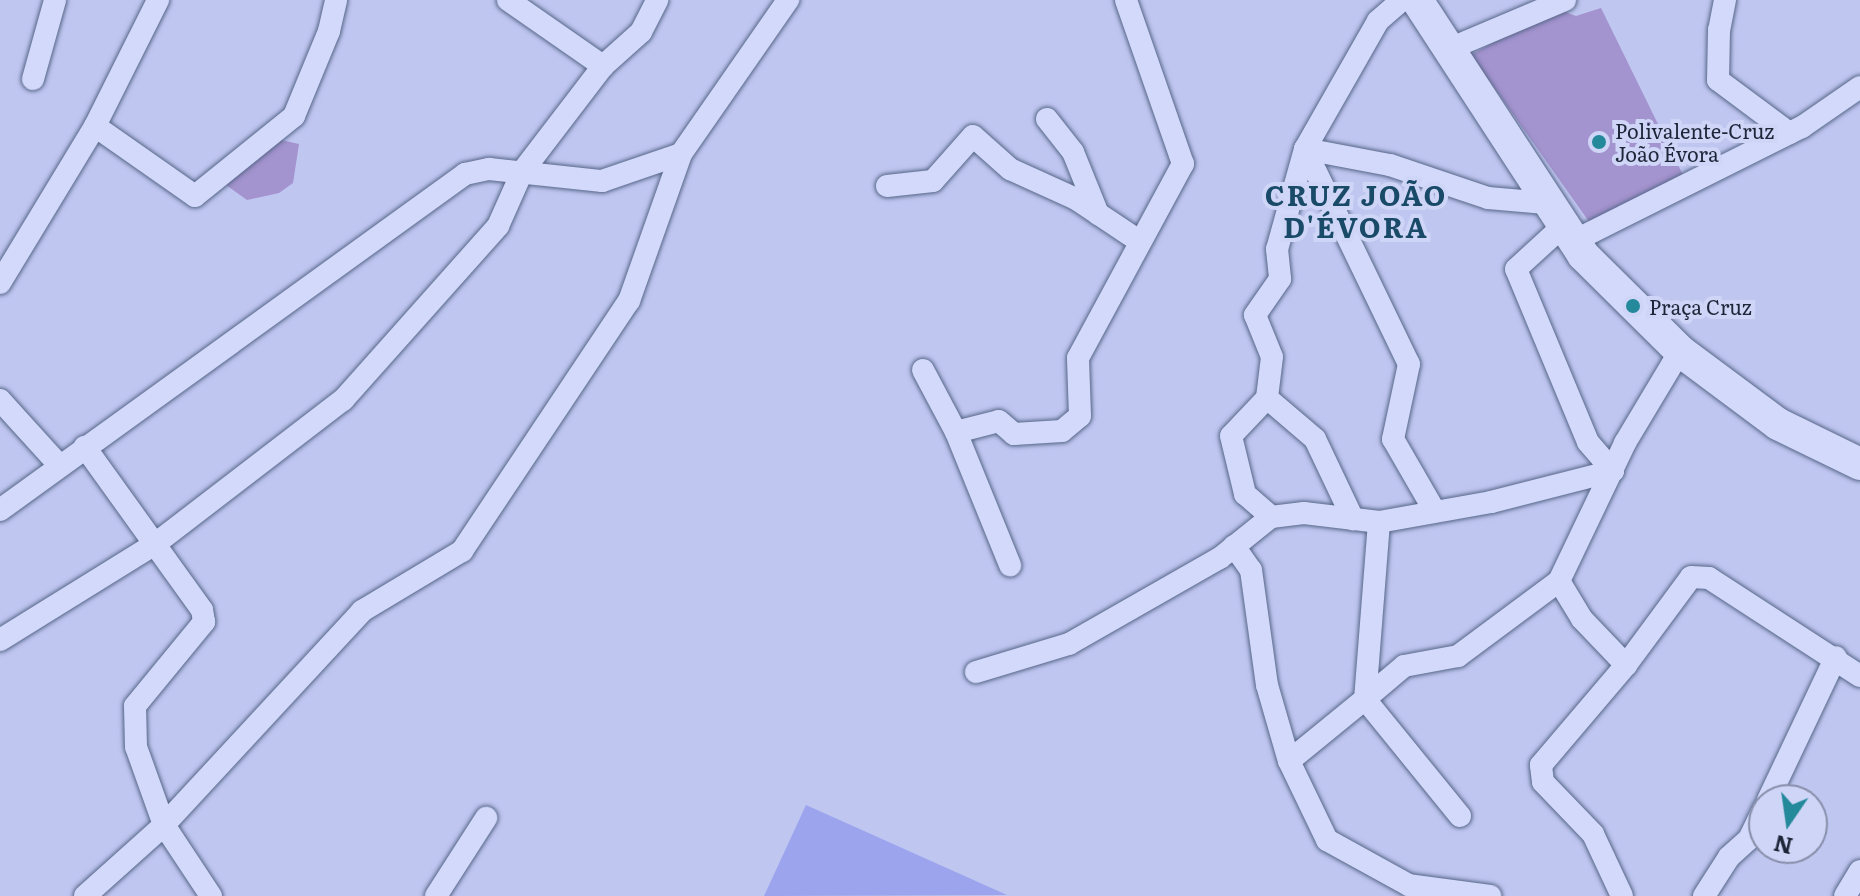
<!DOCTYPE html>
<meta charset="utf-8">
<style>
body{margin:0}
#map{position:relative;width:1860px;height:896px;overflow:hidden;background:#bfc6f0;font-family:Literata,serif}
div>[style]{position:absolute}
.green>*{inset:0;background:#a393ce}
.sand>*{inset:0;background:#9ba4ed}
.roads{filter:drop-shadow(0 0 2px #576789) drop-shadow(0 0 2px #576789)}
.street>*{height:22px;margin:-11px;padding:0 11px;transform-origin:11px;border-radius:11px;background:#d3d9fa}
.secondary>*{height:32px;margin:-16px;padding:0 16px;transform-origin:16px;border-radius:16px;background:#d3d9fa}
.dots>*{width:22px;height:22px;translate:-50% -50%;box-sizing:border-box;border:4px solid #cfd5f7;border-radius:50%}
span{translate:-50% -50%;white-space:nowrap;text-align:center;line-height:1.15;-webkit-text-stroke:8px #cfd5f7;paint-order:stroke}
.poi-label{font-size:20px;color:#1c2638}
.left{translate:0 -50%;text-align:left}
.district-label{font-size:28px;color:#194a67;font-weight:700;letter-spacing:2px}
.north{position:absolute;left:1748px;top:784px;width:80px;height:80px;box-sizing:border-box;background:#cfd5f7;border:2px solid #878fab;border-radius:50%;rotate:193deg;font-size:22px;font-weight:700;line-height:32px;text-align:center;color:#1c2638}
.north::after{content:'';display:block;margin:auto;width:28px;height:36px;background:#24899b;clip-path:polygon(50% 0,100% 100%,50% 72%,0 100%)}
</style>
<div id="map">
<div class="green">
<div style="clip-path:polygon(1555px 8px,1576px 16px,1601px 8px,1683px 175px,1590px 223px,1471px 55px)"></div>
<div style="clip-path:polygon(281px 140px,299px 144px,293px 183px,279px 193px,247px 200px,226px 185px)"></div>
</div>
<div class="sand">
<div style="clip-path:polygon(806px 805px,1007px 895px,764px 896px)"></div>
</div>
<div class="roads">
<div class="street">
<div style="left:508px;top:0;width:116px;rotate:34.8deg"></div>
<div style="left:1402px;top:0;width:32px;rotate:139deg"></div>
<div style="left:1378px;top:21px;width:147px;rotate:119.7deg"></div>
<div style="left:1305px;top:149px;width:86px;rotate:10.7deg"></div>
<div style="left:1390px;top:165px;width:103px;rotate:18.6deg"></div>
<div style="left:1488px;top:198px;width:58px;rotate:4.9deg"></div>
<div style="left:1725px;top:0;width:31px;rotate:101deg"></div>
<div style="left:1719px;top:30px;width:50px;rotate:91.1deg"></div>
<div style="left:1718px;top:80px;width:89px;rotate:36.7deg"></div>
<div style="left:1449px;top:49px;width:126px;rotate:-22.9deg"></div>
<div style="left:33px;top:79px;width:82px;rotate:-74.4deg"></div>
<div style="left:1047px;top:119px;width:42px;rotate:51.8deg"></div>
<div style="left:1073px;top:152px;width:67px;rotate:68deg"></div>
<div style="left:95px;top:126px;width:122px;rotate:35deg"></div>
<div style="left:195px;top:196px;width:127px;rotate:-38.9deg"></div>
<div style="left:294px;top:116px;width:92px;rotate:-67.6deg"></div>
<div style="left:329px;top:31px;width:32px;rotate:-77deg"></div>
<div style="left:1305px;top:149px;width:104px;rotate:105.6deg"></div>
<div style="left:1277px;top:249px;width:30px;rotate:84deg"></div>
<div style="left:1280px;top:279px;width:44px;rotate:124.8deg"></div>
<div style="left:1255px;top:315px;width:45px;rotate:68deg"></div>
<div style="left:1272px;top:357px;width:41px;rotate:97deg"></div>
<div style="left:1267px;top:398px;width:63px;rotate:40.5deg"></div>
<div style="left:1315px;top:439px;width:89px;rotate:64.6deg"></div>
<div style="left:1305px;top:149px;width:239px;rotate:64.2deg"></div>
<div style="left:1409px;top:364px;width:77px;rotate:102deg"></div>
<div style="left:1393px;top:439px;width:82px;rotate:60deg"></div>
<div style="left:887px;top:186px;width:46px;rotate:-6.2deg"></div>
<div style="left:933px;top:181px;width:60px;rotate:-48.4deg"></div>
<div style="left:973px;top:136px;width:50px;rotate:41.7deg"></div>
<div style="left:1010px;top:169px;width:72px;rotate:24.4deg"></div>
<div style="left:1076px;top:199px;width:76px;rotate:33.7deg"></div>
<div style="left:1574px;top:241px;width:255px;rotate:-26.6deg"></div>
<div style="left:1802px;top:127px;width:70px;rotate:-34.6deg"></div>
<div style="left:0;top:283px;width:184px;rotate:-58.8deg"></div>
<div style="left:95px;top:126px;width:141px;rotate:-63.4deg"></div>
<div style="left:923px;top:370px;width:70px;rotate:62deg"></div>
<div style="left:956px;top:432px;width:44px;rotate:-14.3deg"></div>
<div style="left:999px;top:421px;width:20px;rotate:41deg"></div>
<div style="left:1014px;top:434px;width:48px;rotate:-3.6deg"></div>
<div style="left:1062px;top:431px;width:23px;rotate:-40deg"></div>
<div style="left:1080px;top:416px;width:58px;rotate:-92deg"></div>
<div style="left:1078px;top:358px;width:221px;rotate:-61.6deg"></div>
<div style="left:1183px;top:164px;width:174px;rotate:-109.2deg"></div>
<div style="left:1267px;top:398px;width:52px;rotate:133.5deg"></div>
<div style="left:1231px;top:436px;width:60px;rotate:76.4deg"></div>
<div style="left:1245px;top:494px;width:35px;rotate:41deg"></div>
<div style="left:0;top:400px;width:88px;rotate:47.8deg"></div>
<div style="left:956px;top:432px;width:144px;rotate:67.9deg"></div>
<div style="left:0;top:510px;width:574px;rotate:-35.85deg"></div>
<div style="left:465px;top:174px;width:25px;rotate:-12deg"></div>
<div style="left:489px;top:169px;width:114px;rotate:6.1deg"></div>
<div style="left:602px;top:181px;width:83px;rotate:-18.9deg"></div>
<div style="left:681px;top:154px;width:188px;rotate:-55.2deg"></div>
<div style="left:1379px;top:522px;width:178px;rotate:94.5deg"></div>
<div style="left:1365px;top:699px;width:98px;rotate:140.8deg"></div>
<div style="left:1289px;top:761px;width:88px;rotate:64.3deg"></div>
<div style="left:1327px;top:840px;width:94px;rotate:28.8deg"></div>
<div style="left:1409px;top:885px;width:82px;rotate:7.7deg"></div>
<div style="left:1234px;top:546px;width:29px;rotate:55deg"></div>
<div style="left:1251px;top:570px;width:116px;rotate:82.1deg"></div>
<div style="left:1267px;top:685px;width:79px;rotate:73.9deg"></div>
<div style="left:1559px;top:581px;width:44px;rotate:58.8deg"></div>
<div style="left:1582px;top:619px;width:64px;rotate:46.3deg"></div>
<div style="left:0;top:640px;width:182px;rotate:-31.8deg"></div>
<div style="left:155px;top:544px;width:237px;rotate:-37.5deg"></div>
<div style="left:343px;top:400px;width:233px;rotate:-48.3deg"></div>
<div style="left:498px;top:226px;width:59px;rotate:-66deg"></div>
<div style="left:522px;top:172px;width:133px;rotate:-52.6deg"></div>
<div style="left:603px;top:66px;width:51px;rotate:-41.8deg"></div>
<div style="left:641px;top:32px;width:36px;rotate:-63deg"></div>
<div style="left:976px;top:672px;width:97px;rotate:-16.8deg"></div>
<div style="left:1069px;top:644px;width:174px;rotate:-29.7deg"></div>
<div style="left:1220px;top:558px;width:65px;rotate:-38.8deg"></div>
<div style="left:1271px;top:517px;width:33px;rotate:-7deg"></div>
<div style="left:1304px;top:513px;width:76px;rotate:6.8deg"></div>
<div style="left:1379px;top:522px;width:114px;rotate:-10.1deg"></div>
<div style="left:1491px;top:502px;width:126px;rotate:-14.3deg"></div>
<div style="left:1613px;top:471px;width:38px;rotate:-131deg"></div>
<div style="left:1588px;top:442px;width:187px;rotate:-112.6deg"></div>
<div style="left:1516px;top:269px;width:65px;rotate:-42.5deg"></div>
<div style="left:1768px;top:800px;width:158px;rotate:-64.6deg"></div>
<div style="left:1460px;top:816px;width:151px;rotate:-129.1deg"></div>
<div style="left:1365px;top:699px;width:51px;rotate:-40.2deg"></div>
<div style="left:1404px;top:666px;width:55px;rotate:-10.5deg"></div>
<div style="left:1458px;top:656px;width:126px;rotate:-36.6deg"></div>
<div style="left:1559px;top:581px;width:153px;rotate:-64.4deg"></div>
<div style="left:1625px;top:443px;width:107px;rotate:-59.1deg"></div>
<div style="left:85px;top:896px;width:106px;rotate:-41.9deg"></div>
<div style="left:164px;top:825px;width:83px;rotate:-109.7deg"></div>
<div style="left:136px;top:747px;width:41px;rotate:-91.4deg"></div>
<div style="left:135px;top:706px;width:109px;rotate:-50.6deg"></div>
<div style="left:204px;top:622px;width:12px;rotate:-99deg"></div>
<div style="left:202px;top:610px;width:201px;rotate:-125.7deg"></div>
<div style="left:211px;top:896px;width:85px;rotate:-123.5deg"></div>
<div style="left:164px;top:825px;width:292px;rotate:-47.2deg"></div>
<div style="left:362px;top:611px;width:117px;rotate:-31deg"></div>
<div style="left:462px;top:551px;width:301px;rotate:-56.3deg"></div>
<div style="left:629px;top:301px;width:156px;rotate:-70.5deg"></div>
<div style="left:436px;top:896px;width:93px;rotate:-57.3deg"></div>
<div style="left:1622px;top:896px;width:68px;rotate:-115.1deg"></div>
<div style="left:1593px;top:834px;width:72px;rotate:-133.9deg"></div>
<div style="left:1543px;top:782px;width:17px;rotate:-97deg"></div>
<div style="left:1541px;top:765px;width:131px;rotate:-49.6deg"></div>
<div style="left:1626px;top:665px;width:109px;rotate:-53.5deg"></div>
<div style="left:1691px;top:577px;width:18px;rotate:3deg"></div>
<div style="left:1709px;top:578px;width:180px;rotate:33deg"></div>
<div style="left:1704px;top:896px;width:46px;rotate:-57.3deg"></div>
<div style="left:1729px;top:857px;width:27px;rotate:-42deg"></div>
<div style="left:1749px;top:839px;width:34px;rotate:-64deg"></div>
<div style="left:1845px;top:896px;width:29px;rotate:-59deg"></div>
</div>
<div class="secondary">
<div style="left:1417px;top:0;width:304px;rotate:56.9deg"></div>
<div style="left:1583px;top:255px;width:136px;rotate:44.7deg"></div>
<div style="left:1680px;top:351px;width:122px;rotate:36.7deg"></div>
<div style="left:1778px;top:424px;width:91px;rotate:26deg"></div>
</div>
</div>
<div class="dots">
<div style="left:1599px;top:142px;background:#24899b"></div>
<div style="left:1633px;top:306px;background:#24899b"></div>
</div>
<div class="poi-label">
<span class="left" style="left:1615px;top:142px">Polivalente-Cruz<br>João Évora</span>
<span class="left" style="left:1649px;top:306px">Praça Cruz</span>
</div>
<div class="district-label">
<span style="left:1356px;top:210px">CRUZ JOÃO<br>D'ÉVORA</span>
</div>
<div class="north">N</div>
</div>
